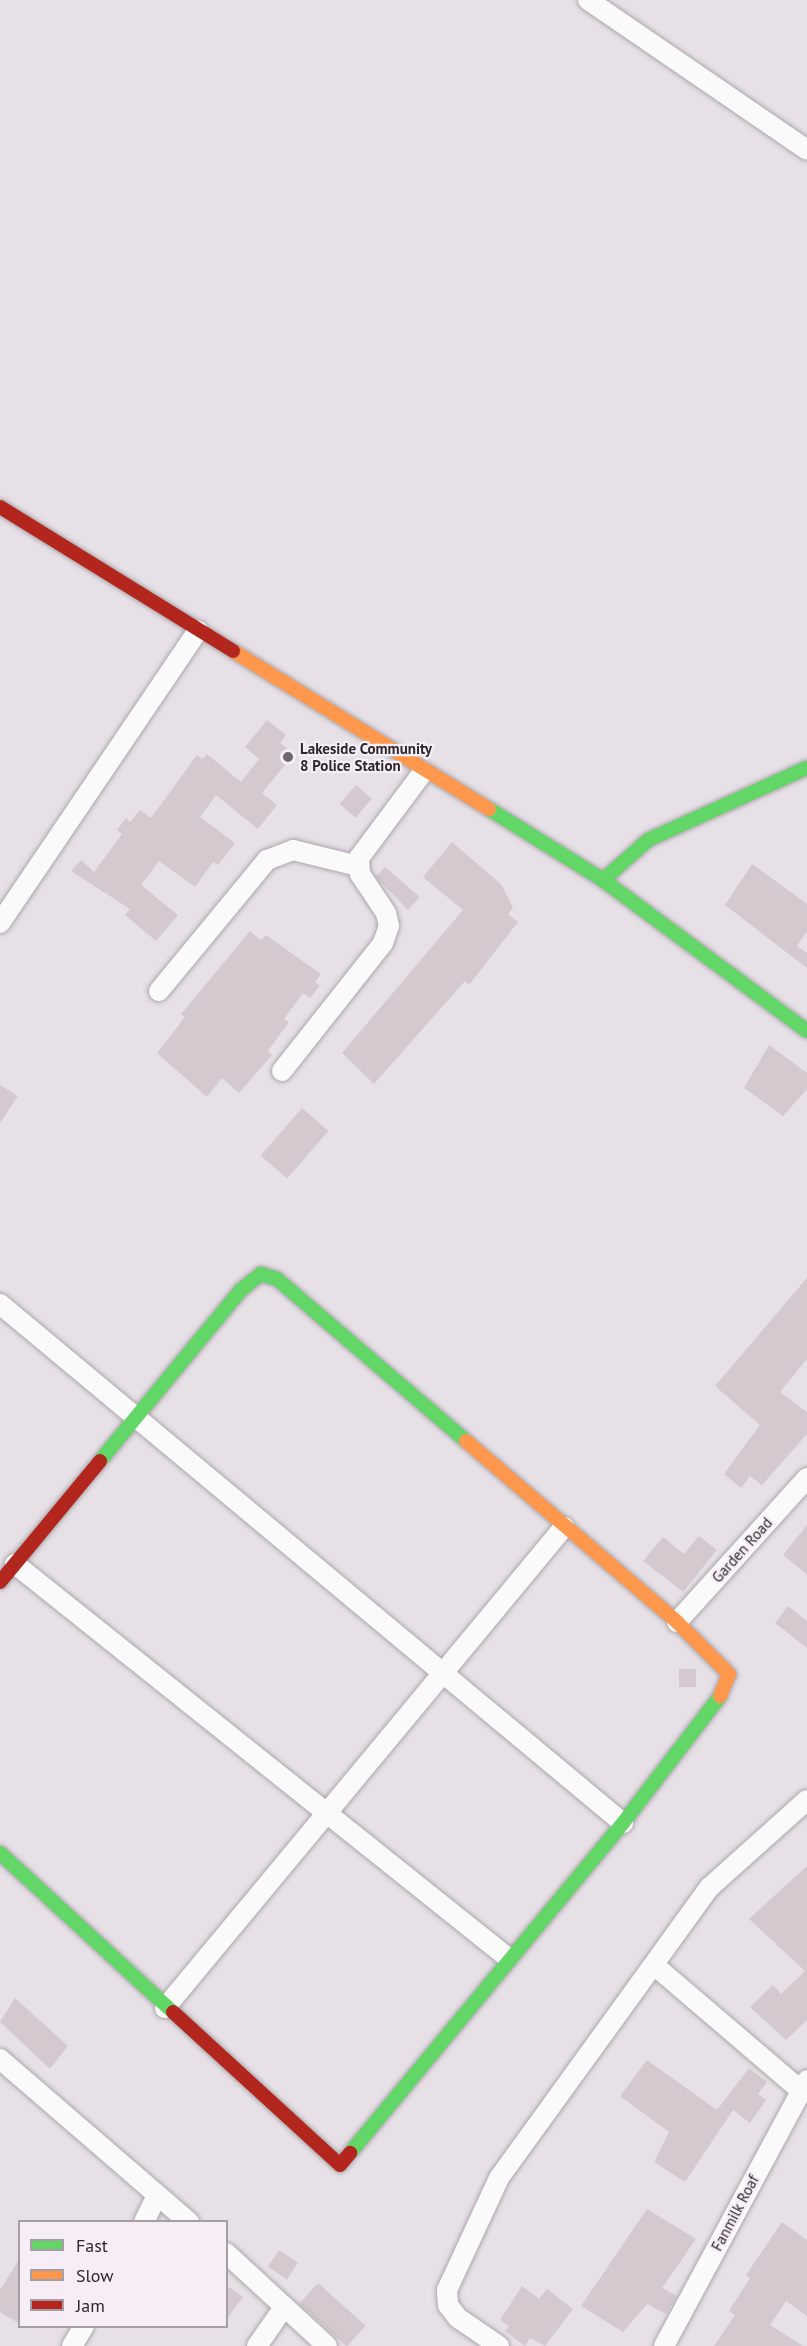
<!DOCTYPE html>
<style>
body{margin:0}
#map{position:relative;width:807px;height:2346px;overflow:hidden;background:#e7e1e7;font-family:"PT Sans",sans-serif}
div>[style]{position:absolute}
.building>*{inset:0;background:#d5c8cf;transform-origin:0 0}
.roads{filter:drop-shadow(0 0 2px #aba7ab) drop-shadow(0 0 2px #aba7ab)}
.street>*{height:20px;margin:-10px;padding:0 10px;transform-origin:10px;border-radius:10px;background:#fbfafb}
.fast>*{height:14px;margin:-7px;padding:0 7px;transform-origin:7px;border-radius:7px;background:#63d668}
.slow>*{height:14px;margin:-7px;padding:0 7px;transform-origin:7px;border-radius:7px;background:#ff974d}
.jam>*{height:14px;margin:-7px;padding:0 7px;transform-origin:7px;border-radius:7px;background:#b3261e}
.dots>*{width:16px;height:16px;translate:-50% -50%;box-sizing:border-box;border:3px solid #f6edf6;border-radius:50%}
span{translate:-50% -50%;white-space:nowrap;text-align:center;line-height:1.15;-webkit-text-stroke:4.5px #f6edf6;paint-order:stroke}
.poi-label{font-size:15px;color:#2c292c;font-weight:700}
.left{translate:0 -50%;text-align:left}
.street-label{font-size:15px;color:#2c292c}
.legend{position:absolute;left:18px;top:2220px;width:210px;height:108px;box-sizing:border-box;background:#f6edf6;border:2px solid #a59fa5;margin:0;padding:8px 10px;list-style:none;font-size:18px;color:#2c292c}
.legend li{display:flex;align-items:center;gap:12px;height:30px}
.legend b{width:30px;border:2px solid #a59fa5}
</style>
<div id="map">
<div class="building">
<div style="clip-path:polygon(267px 720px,286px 735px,280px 743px,294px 754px,262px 793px,277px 805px,258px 829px,216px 795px,200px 817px,235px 843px,218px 865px,213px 862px,195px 887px,159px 861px,141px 885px,178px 915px,156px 941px,125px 915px,130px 909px,71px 871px,81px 860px,94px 872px,122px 834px,117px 830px,126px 818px,130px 822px,140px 810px,151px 818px,197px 755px,202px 759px,207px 754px,241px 782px,259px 759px,245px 747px)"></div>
<div style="left:356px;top:785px;width:21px;height:25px;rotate:41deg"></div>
<div style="clip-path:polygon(452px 842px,502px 885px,513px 908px,508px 914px,518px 922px,469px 985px,465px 981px,374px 1084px,342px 1053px,463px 910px,423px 877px)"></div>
<div style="clip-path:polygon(752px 864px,807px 904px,807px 931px,797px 946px,807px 953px,807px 968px,725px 905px)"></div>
<div style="clip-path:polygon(385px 867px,420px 897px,408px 910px,376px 877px)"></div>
<div style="clip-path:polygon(250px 931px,261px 940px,266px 935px,321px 974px,315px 982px,320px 986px,310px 998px,303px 993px,284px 1019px,289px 1022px,268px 1051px,272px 1055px,239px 1093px,222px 1078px,207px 1097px,157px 1053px,185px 1017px,181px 1014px)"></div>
<div style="clip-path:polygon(769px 1045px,807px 1073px,807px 1089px,783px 1116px,744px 1088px)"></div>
<div style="clip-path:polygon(0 1085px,18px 1096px,0 1123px)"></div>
<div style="left:302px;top:1108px;width:35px;height:63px;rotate:41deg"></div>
<div style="clip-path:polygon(807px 1278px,807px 1359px,780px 1392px,807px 1412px,807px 1434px,762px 1485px,750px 1476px,741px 1488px,724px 1474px,760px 1425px,715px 1386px)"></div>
<div style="clip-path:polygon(807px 1525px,807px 1575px,783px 1555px)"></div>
<div style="clip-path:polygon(699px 1536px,717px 1550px,683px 1592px,643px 1561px,663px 1537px,684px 1554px)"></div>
<div style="clip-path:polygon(788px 1606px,807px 1621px,807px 1648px,775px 1623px)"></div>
<div style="left:679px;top:1669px;width:17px;height:18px"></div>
<div style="clip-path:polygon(807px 1866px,807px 2020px,786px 2040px,750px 2007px,773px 1985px,781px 1994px,805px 1971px,749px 1919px)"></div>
<div style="clip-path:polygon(15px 1998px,68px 2046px,50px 2069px,0 2022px)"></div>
<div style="clip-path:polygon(647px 2060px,717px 2110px,749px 2068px,767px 2082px,758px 2094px,766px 2100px,750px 2123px,733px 2110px,685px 2182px,654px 2162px,669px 2132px,620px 2096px)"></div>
<div style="clip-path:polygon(647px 2209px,696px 2239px,662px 2288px,677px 2296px,666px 2314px,647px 2304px,623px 2332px,581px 2306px)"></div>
<div style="clip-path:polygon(782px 2222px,807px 2240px,807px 2316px,786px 2301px,770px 2325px,803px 2346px,714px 2346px,735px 2315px,729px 2311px,750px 2278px,746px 2275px)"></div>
<div style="left:279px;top:2250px;width:23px;height:20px;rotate:34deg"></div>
<div style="clip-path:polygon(20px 2258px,20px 2324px,0 2312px,0 2290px)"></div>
<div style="left:318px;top:2283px;width:64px;height:28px;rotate:42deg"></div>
<div style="clip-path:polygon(226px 2285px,243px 2297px,226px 2320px)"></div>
<div style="clip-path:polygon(522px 2286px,539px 2299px,547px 2289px,573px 2309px,545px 2346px,530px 2338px,525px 2346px,505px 2331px,509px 2326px,500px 2320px)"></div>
</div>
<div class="roads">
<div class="street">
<div style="left:588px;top:0;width:265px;rotate:34.4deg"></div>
<div style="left:0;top:923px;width:353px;rotate:-55.9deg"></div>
<div style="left:159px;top:991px;width:170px;rotate:-50.5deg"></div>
<div style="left:267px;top:860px;width:28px;rotate:-21deg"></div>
<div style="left:293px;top:850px;width:67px;rotate:13.8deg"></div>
<div style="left:282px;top:1071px;width:163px;rotate:-51.7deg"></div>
<div style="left:383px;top:943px;width:18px;rotate:-71deg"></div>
<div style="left:389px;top:926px;width:13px;rotate:-103deg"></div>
<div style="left:386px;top:913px;width:47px;rotate:-123.7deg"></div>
<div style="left:360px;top:874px;width:16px;rotate:-94deg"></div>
<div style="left:359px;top:858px;width:107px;rotate:-53.3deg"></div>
<div style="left:0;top:1304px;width:811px;rotate:39.8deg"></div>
<div style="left:15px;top:1564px;width:630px;rotate:38.62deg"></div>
<div style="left:677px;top:1622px;width:194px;rotate:-47.9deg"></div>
<div style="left:654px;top:1965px;width:191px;rotate:40.5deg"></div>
<div style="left:165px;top:2008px;width:625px;rotate:-50.32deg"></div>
<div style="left:0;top:2059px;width:250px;rotate:40.8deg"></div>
<div style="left:144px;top:2222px;width:30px;rotate:-64deg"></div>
<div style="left:226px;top:2253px;width:137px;rotate:42.6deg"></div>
<div style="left:72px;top:2346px;width:23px;rotate:-59deg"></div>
<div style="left:257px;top:2346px;width:44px;rotate:-55.2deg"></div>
<div style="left:499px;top:2346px;width:50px;rotate:-145.7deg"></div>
<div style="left:458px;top:2318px;width:16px;rotate:-128deg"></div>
<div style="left:448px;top:2305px;width:15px;rotate:-94deg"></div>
<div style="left:447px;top:2290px;width:123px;rotate:-65.1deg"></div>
<div style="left:499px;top:2178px;width:359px;rotate:-54.1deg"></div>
<div style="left:710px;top:1887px;width:130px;rotate:-41.9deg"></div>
<div style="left:664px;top:2346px;width:302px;rotate:-61.7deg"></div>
</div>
<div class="fast">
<div style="left:489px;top:809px;width:134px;rotate:31.9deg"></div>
<div style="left:603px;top:880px;width:254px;rotate:36.5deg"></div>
<div style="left:603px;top:880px;width:60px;rotate:-41.6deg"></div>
<div style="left:648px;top:840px;width:175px;rotate:-24.4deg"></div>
<div style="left:100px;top:1461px;width:222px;rotate:-50.5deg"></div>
<div style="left:241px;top:1290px;width:26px;rotate:-39deg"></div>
<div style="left:261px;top:1274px;width:17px;rotate:17deg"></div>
<div style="left:277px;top:1279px;width:249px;rotate:40.6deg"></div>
<div style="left:0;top:1853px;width:235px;rotate:42.6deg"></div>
<div style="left:350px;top:2153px;width:428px;rotate:-50.4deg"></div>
<div style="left:623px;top:1823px;width:160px;rotate:-52.6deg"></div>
</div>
<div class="slow">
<div style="left:233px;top:651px;width:301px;rotate:31.7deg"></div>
<div style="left:466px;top:1441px;width:278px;rotate:40.6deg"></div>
<div style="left:677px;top:1622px;width:74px;rotate:45deg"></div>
<div style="left:729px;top:1674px;width:24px;rotate:112deg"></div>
</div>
<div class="jam">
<div style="left:0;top:507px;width:274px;rotate:31.7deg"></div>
<div style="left:0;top:1582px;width:157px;rotate:-50.4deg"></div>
<div style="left:173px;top:2012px;width:226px;rotate:42.5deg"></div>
<div style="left:340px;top:2165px;width:16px;rotate:-50deg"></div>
</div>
</div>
<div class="dots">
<div style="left:288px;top:757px;background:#6d696d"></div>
</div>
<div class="poi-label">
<span class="left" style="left:300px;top:757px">Lakeside Community<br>8 Police Station</span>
</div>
<div class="street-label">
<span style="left:742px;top:1550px;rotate:-48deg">Garden Road</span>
<span style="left:735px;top:2213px;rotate:-62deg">Fanmilk Roaf</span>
</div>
<ul class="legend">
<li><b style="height:8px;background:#63d668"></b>Fast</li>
<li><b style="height:8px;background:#ff974d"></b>Slow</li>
<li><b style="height:8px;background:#b3261e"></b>Jam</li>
</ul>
</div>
